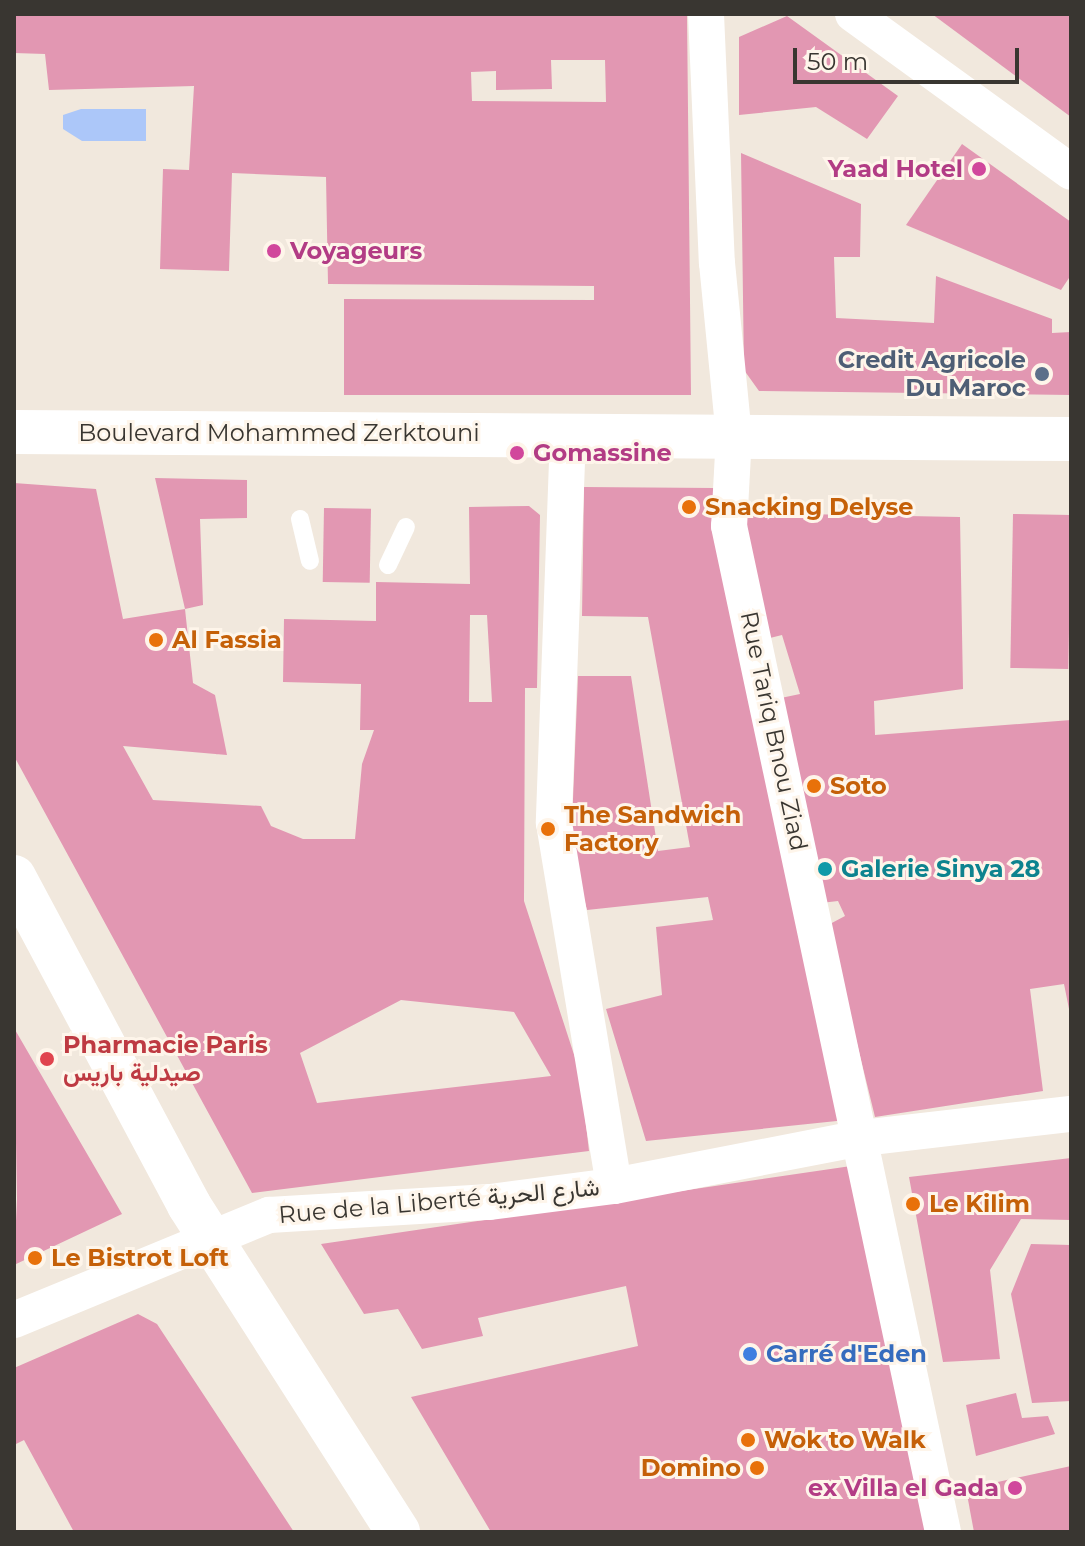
<!DOCTYPE html>
<meta charset="utf-8">
<style>
body{margin:0}
#map{position:relative;width:1085px;height:1546px;overflow:hidden;background:#f1e8dd;font-family:Montserrat,Vazirmatn,sans-serif}
div>[style]{position:absolute}
.water>*{inset:0;background:#acc7f9}
.building>*{inset:0;background:#e297b2;transform-origin:0 0}
.service>*{height:18px;margin:-9px;padding:0 9px;transform-origin:9px;border-radius:9px;background:#fff}
.minor>*{height:36px;margin:-18px;padding:0 18px;transform-origin:18px;border-radius:18px;background:#fff}
.secondary>*{height:44px;margin:-22px;padding:0 22px;transform-origin:22px;border-radius:22px;background:#fff}
.dots>*{width:22px;height:22px;translate:-50% -50%;box-sizing:border-box;border:4px solid #fef5ea;border-radius:50%}
span{translate:-50% -50%;white-space:nowrap;text-align:center;line-height:1.15;-webkit-text-stroke:6px #fef5ea;paint-order:stroke}
.hotel-label{font-size:24px;color:#b23c85;font-weight:700}
.right{translate:-100% -50%;text-align:right}
.left{translate:0 -50%;text-align:left}
.service-label{font-size:24px;color:#4e5e75;font-weight:700}
.street-label{font-size:24px;color:#393631}
.food-label{font-size:24px;color:#c56008;font-weight:700}
.culture-label{font-size:24px;color:#0d838f;font-weight:700}
.health-label{font-size:24px;color:#be3a42;font-weight:700}
.shop-label{font-size:24px;color:#366cbe;font-weight:700}
.frame{position:absolute;inset:0;border:16px solid #393631;pointer-events:none}
.scale{position:absolute;left:793px;top:48px;width:226px;height:36px;box-sizing:border-box;border:4px solid #393631;border-top:0;padding-left:10px;font-size:24px;line-height:28px;white-space:nowrap;color:#393631;-webkit-text-stroke:6px #fef5ea;paint-order:stroke}
</style>
<div id="map">
<div class="water">
<div style="clip-path:polygon(81px 109px,146px 109px,146px 141px,82px 141px,63px 129px,63px 115px)"></div>
</div>
<div class="building">
<div style="clip-path:polygon(evenodd,14px 14px,687px 14px,691px 395px,344px 395px,344px 299px,594px 300px,594px 286px,328px 284px,326px 177px,232px 173px,229px 271px,160px 269px,163px 169px,189px 170px,194px 86px,49px 90px,45px 54px,14px 53px,14px 14px,551px 60px,605px 60px,606px 102px,472px 101px,471px 72px,496px 71px,496px 90px,552px 89px,551px 60px)"></div>
<div style="clip-path:polygon(932px 14px,1071px 14px,1071px 117px)"></div>
<div style="clip-path:polygon(787px 16px,898px 96px,867px 139px,816px 107px,739px 115px,739px 37px)"></div>
<div style="clip-path:polygon(962px 144px,1071px 222px,1071px 275px,1061px 290px,906px 225px)"></div>
<div style="clip-path:polygon(741px 153px,861px 204px,860px 257px,834px 257px,836px 318px,934px 323px,936px 276px,1052px 319px,1052px 333px,1071px 332px,1071px 395px,759px 391px,744px 370px)"></div>
<div style="clip-path:polygon(155px 478px,247px 480px,247px 518px,200px 519px,203px 605px,185px 609px)"></div>
<div style="clip-path:polygon(evenodd,14px 483px,96px 489px,123px 619px,185px 609px,193px 683px,215px 695px,227px 755px,123px 746px,153px 800px,261px 806px,271px 826px,303px 839px,355px 839px,362px 764px,374px 730px,360px 730px,361px 684px,283px 682px,284px 619px,376px 621px,376px 582px,470px 584px,469px 507px,529px 506px,540px 515px,537px 688px,525px 688px,524px 901px,580px 1073px,589px 1151px,252px 1193px,14px 756px,14px 483px,470px 615px,487px 615px,492px 702px,469px 702px,470px 615px,14px 483px,401px 1000px,514px 1012px,551px 1076px,317px 1103px,300px 1053px,401px 1000px)"></div>
<div style="clip-path:polygon(584px 487px,714px 488px,856px 1119px,646px 1141px,606px 1009px,662px 995px,656px 927px,713px 920px,708px 897px,587px 910px,571px 848px,578px 676px,631px 676px,658px 851px,690px 847px,648px 617px,582px 616px)"></div>
<div style="left:324px;top:508px;width:47px;height:74px;rotate:1deg"></div>
<div style="clip-path:polygon(744px 513px,960px 517px,963px 689px,874px 701px,875px 735px,1071px 720px,1071px 1019px,1064px 984px,1030px 989px,1043px 1091px,875px 1117px,828px 925px,845px 916px,838px 901px,821px 903px,776px 699px,800px 694px,782px 635px,762px 640px)"></div>
<div style="left:1013px;top:514px;width:58px;height:154px;rotate:1deg"></div>
<div style="clip-path:polygon(14px 1028px,122px 1214px,14px 1265px,17px 1199px)"></div>
<div style="clip-path:polygon(1071px 1158px,1071px 1220px,1021px 1219px,990px 1270px,1000px 1359px,943px 1362px,909px 1177px)"></div>
<div style="clip-path:polygon(851px 1166px,931px 1532px,491px 1532px,411px 1397px,638px 1346px,626px 1286px,478px 1318px,483px 1336px,422px 1349px,398px 1309px,364px 1314px,321px 1244px)"></div>
<div style="clip-path:polygon(1031px 1244px,1071px 1245px,1071px 1401px,1032px 1403px,1011px 1294px)"></div>
<div style="clip-path:polygon(138px 1314px,157px 1324px,294px 1532px,74px 1532px,24px 1440px,14px 1445px,14px 1368px)"></div>
<div style="clip-path:polygon(1016px 1393px,1022px 1418px,1048px 1416px,1055px 1434px,976px 1456px,966px 1405px)"></div>
<div style="clip-path:polygon(1071px 1466px,1071px 1532px,974px 1532px,966px 1489px)"></div>
</div>
<div class="service">
<div style="left:300px;top:519px;width:43px;rotate:76.6deg"></div>
<div style="left:388px;top:565px;width:42px;rotate:-64.7deg"></div>
</div>
<div class="minor">
<div style="left:706px;top:14px;width:249px;rotate:87.5deg"></div>
<div style="left:717px;top:263px;width:173px;rotate:84.4deg"></div>
<div style="left:734px;top:435px;width:91px;rotate:93.1deg"></div>
<div style="left:729px;top:526px;width:1029px;rotate:77.99deg"></div>
<div style="left:853px;top:14px;width:269px;rotate:35.9deg"></div>
<div style="left:568px;top:434px;width:389px;rotate:92.1deg"></div>
<div style="left:554px;top:823px;width:368px;rotate:80.6deg"></div>
<div style="left:14px;top:1320px;width:276px;rotate:-22.4deg"></div>
<div style="left:269px;top:1215px;width:221px;rotate:-3.4deg"></div>
<div style="left:490px;top:1202px;width:125px;rotate:-7.4deg"></div>
<div style="left:614px;top:1186px;width:253px;rotate:-11deg"></div>
<div style="left:862px;top:1138px;width:210px;rotate:-6.6deg"></div>
</div>
<div class="secondary">
<div style="left:14px;top:432px;width:1057px;rotate:0.38deg"></div>
<div style="left:14px;top:877px;width:372px;rotate:61.9deg"></div>
<div style="left:189px;top:1205px;width:388px;rotate:57.4deg"></div>
</div>
<div class="dots">
<div style="left:979px;top:169px;background:#d1479c"></div>
<div style="left:274px;top:251px;background:#d1479c"></div>
<div style="left:1042px;top:374px;background:#5c6f8a"></div>
<div style="left:517px;top:453px;background:#d1479c"></div>
<div style="left:689px;top:507px;background:#e8710a"></div>
<div style="left:156px;top:640px;background:#e8710a"></div>
<div style="left:814px;top:786px;background:#e8710a"></div>
<div style="left:548px;top:829px;background:#e8710a"></div>
<div style="left:825px;top:869px;background:#0f9aa8"></div>
<div style="left:47px;top:1059px;background:#e0444e"></div>
<div style="left:913px;top:1204px;background:#e8710a"></div>
<div style="left:35px;top:1258px;background:#e8710a"></div>
<div style="left:750px;top:1354px;background:#3f7fe0"></div>
<div style="left:748px;top:1440px;background:#e8710a"></div>
<div style="left:757px;top:1468px;background:#e8710a"></div>
<div style="left:1015px;top:1488px;background:#d1479c"></div>
</div>
<div class="hotel-label">
<span class="right" style="left:963px;top:169px">Yaad Hotel</span>
<span class="left" style="left:290px;top:251px">Voyageurs</span>
<span class="left" style="left:533px;top:453px">Gomassine</span>
<span class="right" style="left:999px;top:1488px">ex Villa el Gada</span>
</div>
<div class="service-label">
<span class="right" style="left:1026px;top:374px">Credit Agricole<br>Du Maroc</span>
</div>
<div class="street-label">
<span style="left:279px;top:433px">Boulevard Mohammed Zerktouni</span>
<span style="left:774px;top:731px;rotate:78deg">Rue Tariq Bnou Ziad</span>
<span style="left:439px;top:1201px;rotate:-5deg">Rue de la Liberté شارع الحرية</span>
</div>
<div class="food-label">
<span class="left" style="left:705px;top:507px">Snacking Delyse</span>
<span class="left" style="left:172px;top:640px">Al Fassia</span>
<span class="left" style="left:830px;top:786px">Soto</span>
<span class="left" style="left:564px;top:829px">The Sandwich<br>Factory</span>
<span class="left" style="left:929px;top:1204px">Le Kilim</span>
<span class="left" style="left:51px;top:1258px">Le Bistrot Loft</span>
<span class="left" style="left:764px;top:1440px">Wok to Walk</span>
<span class="right" style="left:741px;top:1468px">Domino</span>
</div>
<div class="culture-label">
<span class="left" style="left:841px;top:869px">Galerie Sinya 28</span>
</div>
<div class="health-label">
<span class="left" style="left:63px;top:1059px">Pharmacie Paris<br>صيدلية باريس</span>
</div>
<div class="shop-label">
<span class="left" style="left:766px;top:1354px">Carré d'Eden</span>
</div>
<div class="frame"></div>
<div class="scale">50 m</div>
</div>
